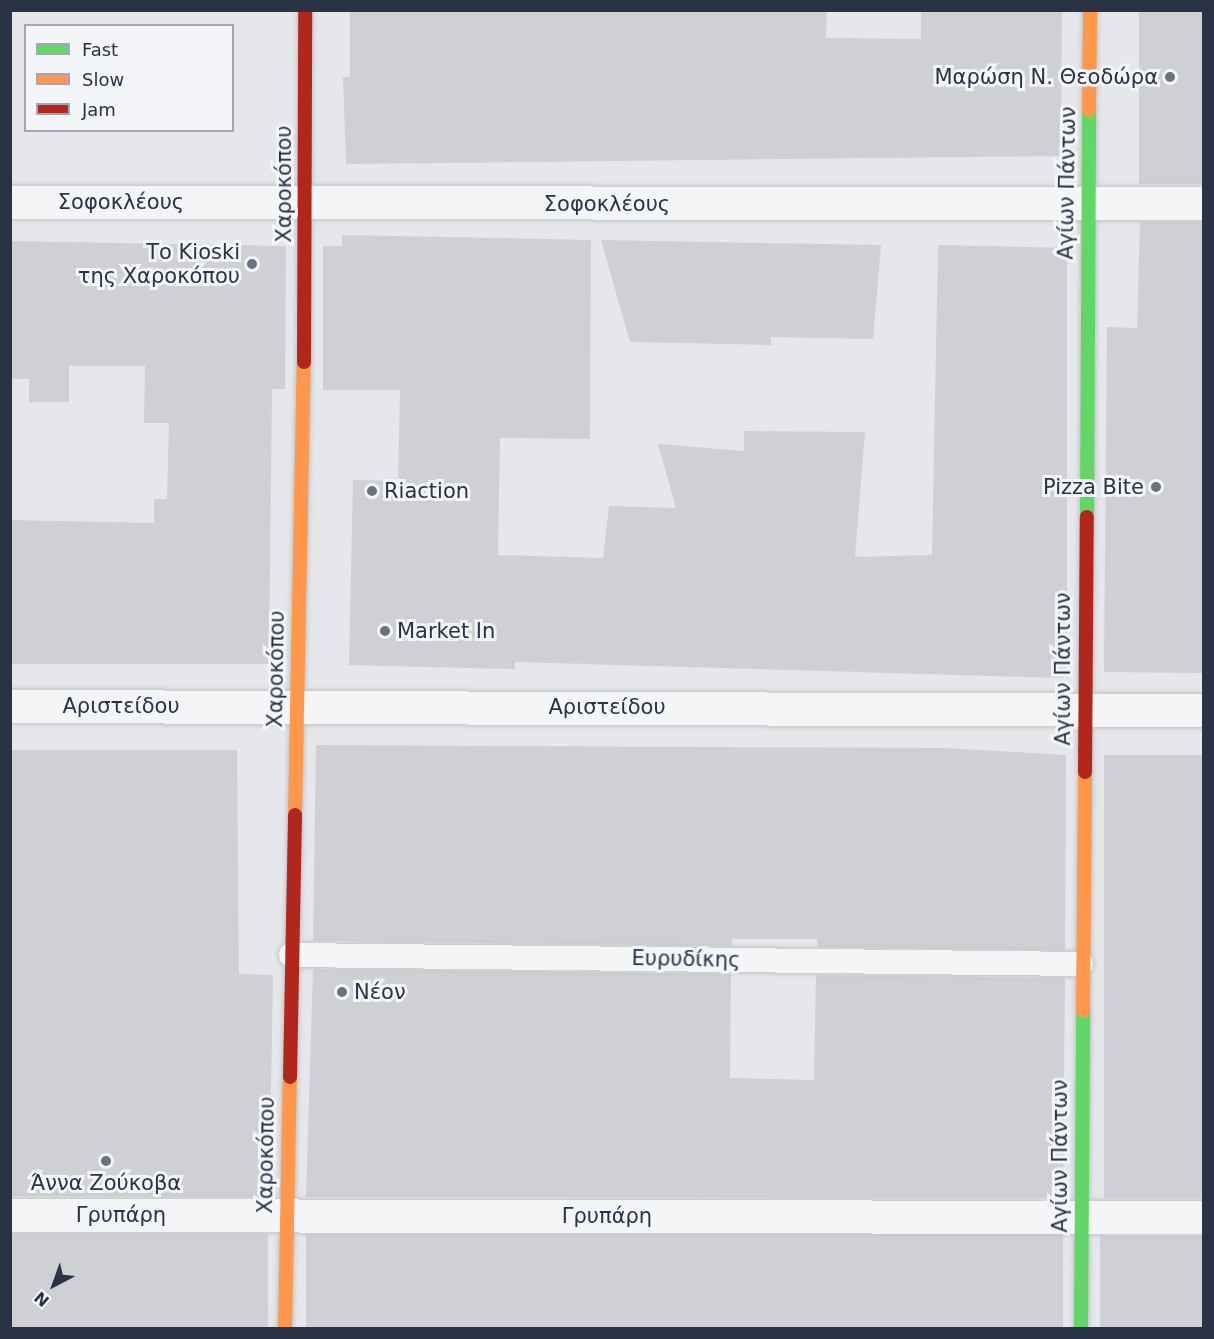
<!DOCTYPE html>
<meta charset="utf-8">
<style>
body{margin:0}
#map{position:relative;width:1214px;height:1339px;overflow:hidden;background:#e5e7ea;font-family:"DejaVu Sans",sans-serif}
div>[style]{position:absolute}
.building>*{inset:0;background:#ced0d4;transform-origin:0 0}
.roads{filter:drop-shadow(0 0 2px #c3c5c8) drop-shadow(0 0 2px #c3c5c8)}
.lane>*{height:24px;margin:-12px;padding:0 12px;transform-origin:12px;border-radius:12px;background:#f4f5f7}
.street>*{height:33px;margin:-16.5px;padding:0 16.5px;transform-origin:16.5px;border-radius:16.5px;background:#f4f5f7}
.fast>*{height:14px;margin:-7px;padding:0 7px;transform-origin:7px;border-radius:7px;background:#63d668}
.slow>*{height:14px;margin:-7px;padding:0 7px;transform-origin:7px;border-radius:7px;background:#ff974d}
.jam>*{height:14px;margin:-7px;padding:0 7px;transform-origin:7px;border-radius:7px;background:#b3261e}
.dots>*{width:16px;height:16px;translate:-50% -50%;box-sizing:border-box;border:3px solid #f3f5f9;border-radius:50%}
span{translate:-50% -50%;white-space:nowrap;text-align:center;line-height:1.15;-webkit-text-stroke:6px #f3f5f9;paint-order:stroke}
.poi-label{font-size:21px;color:#293345}
.right{translate:-100% -50%;text-align:right}
.left{translate:0 -50%;text-align:left}
.street-label{font-size:21px;color:#293345}
.frame{position:absolute;inset:0;border:12px solid #293345;pointer-events:none}
.legend{position:absolute;left:24px;top:24px;width:210px;height:108px;box-sizing:border-box;background:#f3f5f9;border:2px solid #a2a7b1;margin:0;padding:8px 10px;list-style:none;font-size:18px;color:#293345}
.legend li{display:flex;align-items:center;gap:12px;height:30px}
.legend b{width:30px;border:2px solid #a2a7b1}
.north{position:absolute;left:24px;top:1255px;width:60px;height:60px;-webkit-text-stroke:4px #f3f5f9;paint-order:stroke;rotate:221deg;font-size:16px;font-weight:700;line-height:24px;text-align:center;color:#293345}
.north::after{content:'';display:block;margin:auto;width:21px;height:27px;background:#293345;clip-path:polygon(50% 0,100% 100%,50% 72%,0 100%)}
</style>
<div id="map">
<div class="building">
<div style="clip-path:polygon(350px 10px,827px 10px,826px 38px,921px 39px,921px 10px,1062px 10px,1061px 156px,346px 164px,343px 77px,350px 77px)"></div>
<div style="left:1139px;top:10px;width:64px;height:174px"></div>
<div style="clip-path:polygon(1140px 222px,1203px 222px,1203px 673px,1104px 672px,1107px 327px,1137px 328px)"></div>
<div style="clip-path:polygon(342px 235px,591px 240px,590px 439px,500px 438px,498px 555px,603px 558px,609px 506px,676px 508px,658px 444px,744px 451px,744px 431px,865px 432px,855px 557px,932px 555px,938px 245px,1067px 248px,1067px 671px,1062px 678px,515px 662px,515px 669px,349px 665px,353px 480px,398px 481px,400px 390px,323px 390px,323px 246px,342px 246px)"></div>
<div style="clip-path:polygon(601px 240px,881px 245px,873px 339px,771px 337px,771px 345px,630px 342px)"></div>
<div style="clip-path:polygon(10px 241px,286px 246px,285px 389px,272px 389px,269px 664px,10px 664px,10px 520px,154px 523px,154px 499px,167px 499px,169px 423px,144px 423px,145px 366px,69px 366px,69px 402px,29px 402px,29px 379px,10px 379px)"></div>
<div style="clip-path:polygon(316px 745px,945px 748px,1066px 755px,1065px 950px,817px 947px,817px 939px,732px 939px,732px 946px,313px 941px)"></div>
<div style="clip-path:polygon(10px 750px,237px 750px,239px 974px,273px 975px,269px 1197px,10px 1196px)"></div>
<div style="left:1104px;top:755px;width:99px;height:443px"></div>
<div style="clip-path:polygon(313px 969px,731px 974px,730px 1078px,814px 1080px,816px 975px,1065px 978px,1063px 1198px,306px 1197px)"></div>
<div style="left:10px;top:1234px;width:258px;height:95px"></div>
<div style="left:306px;top:1234px;width:757px;height:95px"></div>
<div style="left:1100px;top:1236px;width:103px;height:93px"></div>
</div>
<div class="roads">
<div class="lane">
<div style="left:291px;top:955px;width:790px;rotate:0.65deg"></div>
</div>
<div class="street">
<div style="left:10px;top:202px;width:1194px;rotate:0.05deg"></div>
<div style="left:10px;top:706px;width:1194px;rotate:0.19deg"></div>
<div style="left:10px;top:1215px;width:1194px;rotate:0.1deg"></div>
</div>
<div class="fast">
<div style="left:1087px;top:517px;width:407px;rotate:-89.7deg"></div>
<div style="left:1081px;top:1328px;width:317px;rotate:-89.6deg"></div>
</div>
<div class="slow">
<div style="left:1089px;top:110px;width:100px;rotate:-89.4deg"></div>
<div style="left:295px;top:815px;width:453px;rotate:-88.9deg"></div>
<div style="left:1083px;top:1011px;width:239px;rotate:-89.5deg"></div>
<div style="left:285px;top:1328px;width:251px;rotate:-88.9deg"></div>
</div>
<div class="jam">
<div style="left:304px;top:362px;width:352px;rotate:-89.8deg"></div>
<div style="left:1085px;top:772px;width:255px;rotate:-89.6deg"></div>
<div style="left:290px;top:1077px;width:262px;rotate:-88.9deg"></div>
</div>
</div>
<div class="dots">
<div style="left:1170px;top:77px;background:#6b727f"></div>
<div style="left:252px;top:264px;background:#6b727f"></div>
<div style="left:1156px;top:487px;background:#6b727f"></div>
<div style="left:372px;top:491px;background:#6b727f"></div>
<div style="left:385px;top:631px;background:#6b727f"></div>
<div style="left:342px;top:992px;background:#6b727f"></div>
<div style="left:106px;top:1161px;background:#6b727f"></div>
</div>
<div class="poi-label">
<span class="right" style="left:1158px;top:77px">Μαρώση Ν. Θεοδώρα</span>
<span class="right" style="left:240px;top:264px">Το Kioski<br>της Χαροκόπου</span>
<span class="right" style="left:1144px;top:487px">Pizza Bite</span>
<span class="left" style="left:384px;top:491px">Riaction</span>
<span class="left" style="left:397px;top:631px">Market In</span>
<span class="left" style="left:354px;top:992px">Νέον</span>
<span style="left:106px;top:1183px">Άννα Ζούκοβα</span>
</div>
<div class="street-label">
<span style="left:1067px;top:183px;rotate:-89deg">Αγίων Πάντων</span>
<span style="left:284px;top:184px;rotate:-90deg">Χαροκόπου</span>
<span style="left:121px;top:202px">Σοφοκλέους</span>
<span style="left:607px;top:204px">Σοφοκλέους</span>
<span style="left:276px;top:669px;rotate:-89deg">Χαροκόπου</span>
<span style="left:1063px;top:669px;rotate:-90deg">Αγίων Πάντων</span>
<span style="left:121px;top:706px">Αριστείδου</span>
<span style="left:607px;top:707px">Αριστείδου</span>
<span style="left:686px;top:959px;rotate:1deg">Ευρυδίκης</span>
<span style="left:266px;top:1155px;rotate:-89deg">Χαροκόπου</span>
<span style="left:1060px;top:1156px;rotate:-90deg">Αγίων Πάντων</span>
<span style="left:121px;top:1215px">Γρυπάρη</span>
<span style="left:607px;top:1216px">Γρυπάρη</span>
</div>
<div class="frame"></div>
<ul class="legend">
<li><b style="height:8px;background:#63d668"></b>Fast</li>
<li><b style="height:8px;background:#ff974d"></b>Slow</li>
<li><b style="height:8px;background:#b3261e"></b>Jam</li>
</ul>
<div class="north">N</div>
</div>
